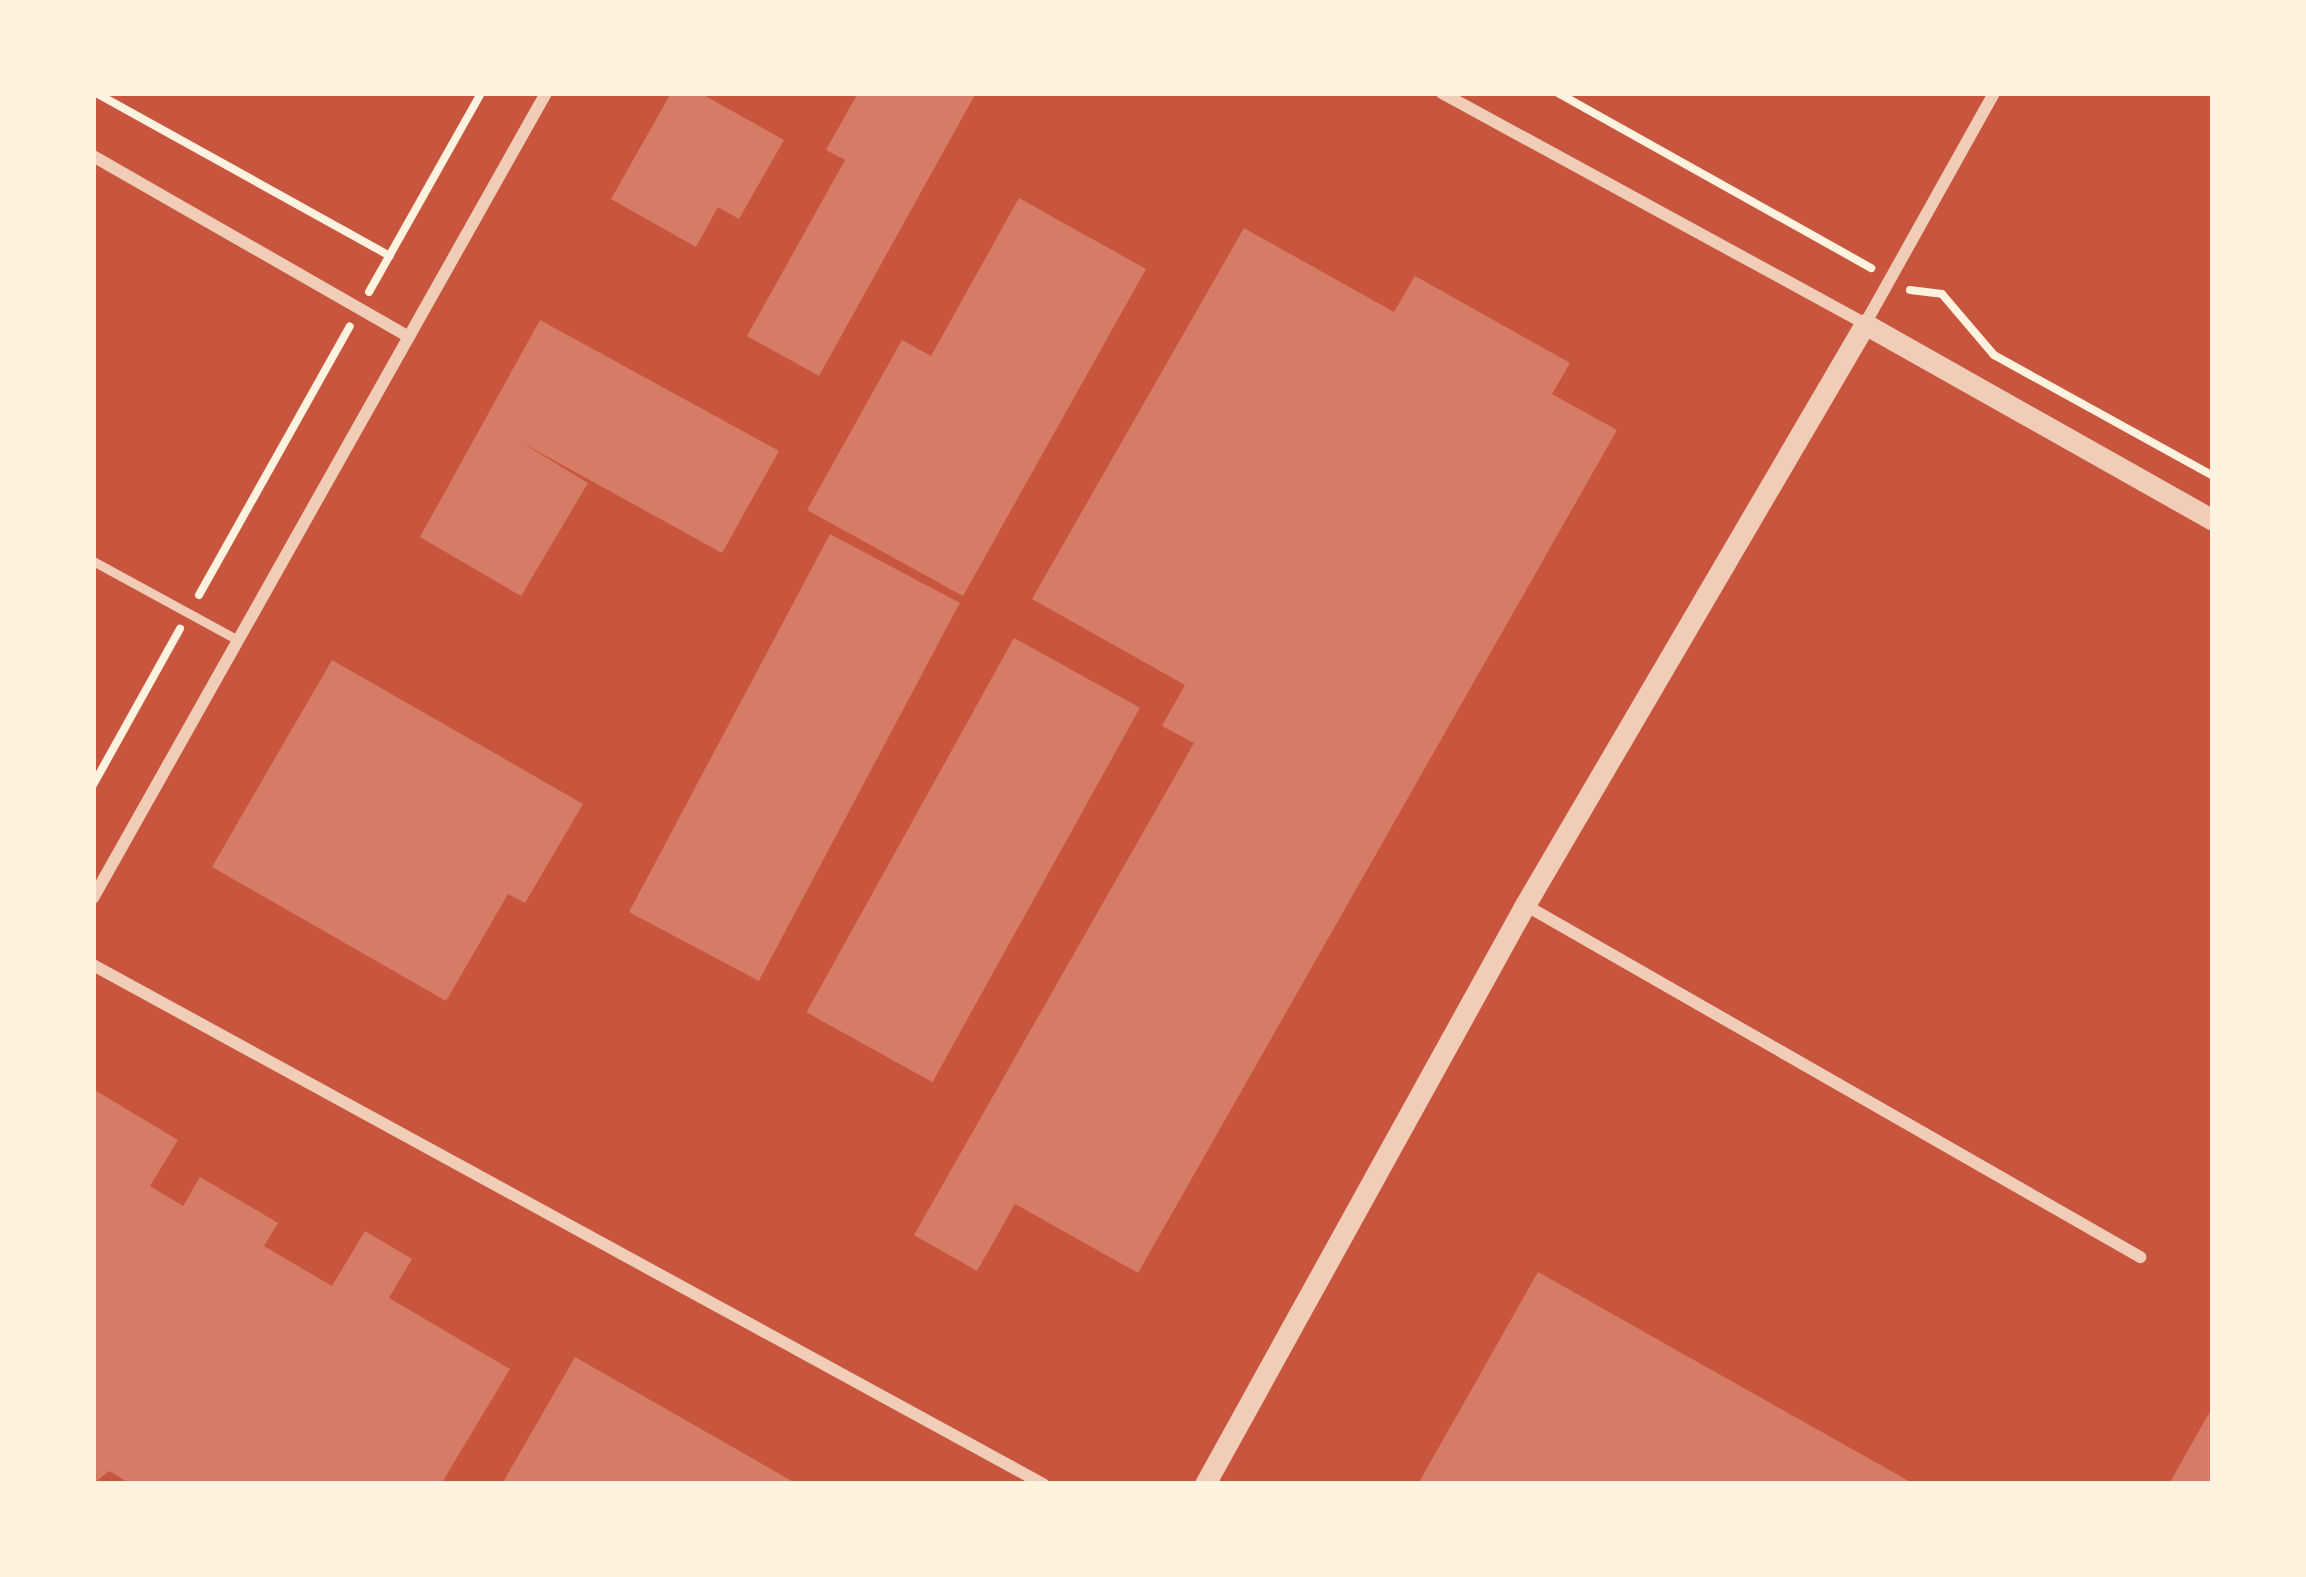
<!DOCTYPE html>
<style>
body{margin:0}
#map{position:relative;width:2306px;height:1577px;overflow:hidden;background:#c8553d;font-family:"Sofia Sans Condensed",sans-serif}
div>[style]{position:absolute}
.building>*{inset:0;background:#d67c66;transform-origin:0 0}
.path>*{height:8px;margin:-4px;padding:0 4px;transform-origin:4px;border-radius:4px;background:#fff3e0}
.service>*{height:9px;margin:-4.5px;padding:0 4.5px;transform-origin:4.5px;border-radius:4.5px;background:#f1ccb7}
.minor>*{height:12px;margin:-6px;padding:0 6px;transform-origin:6px;border-radius:6px;background:#f1ccb7}
.tertiary>*{height:21px;margin:-10.5px;padding:0 10.5px;transform-origin:10.5px;border-radius:10.5px;background:#f1ccb7}
span{translate:-50% -50%;white-space:nowrap;text-align:center;line-height:1.15;-webkit-text-stroke:9px #fff3e0;paint-order:stroke}
.frame{position:absolute;inset:0;border:96px solid #fff3e0;pointer-events:none}
</style>
<div id="map">
<div class="building">
<div style="clip-path:polygon(671px 93px,700px 93px,784px 140px,739px 219px,718px 207px,696px 247px,611px 199px)"></div>
<div style="clip-path:polygon(858px 93px,976px 93px,819px 376px,747px 336px,845px 160px,826px 150px)"></div>
<div style="clip-path:polygon(1019px 198px,1146px 269px,963px 596px,807px 510px,902px 340px,931px 356px)"></div>
<div style="clip-path:polygon(1244px 228px,1394px 312px,1415px 276px,1570px 363px,1552px 394px,1617px 430px,1138px 1273px,1015px 1204px,977px 1271px,914px 1235px,1194px 743px,1162px 726px,1185px 685px,1032px 599px)"></div>
<div style="clip-path:polygon(540px 320px,779px 451px,722px 553px,519px 441px,588px 483px,521px 596px,420px 537px)"></div>
<div style="left:830px;top:534px;width:147px;height:428px;rotate:28deg"></div>
<div style="left:1014px;top:638px;width:144px;height:428px;rotate:29deg"></div>
<div style="clip-path:polygon(332px 660px,583px 804px,525px 903px,508px 894px,446px 1001px,212px 867px)"></div>
<div style="clip-path:polygon(93px 1089px,178px 1140px,150px 1186px,183px 1206px,200px 1177px,278px 1223px,264px 1246px,332px 1286px,365px 1231px,412px 1259px,389px 1298px,510px 1369px,441px 1484px,131px 1484px,109px 1471px,93px 1484px)"></div>
<div style="clip-path:polygon(1538px 1272px,1914px 1484px,1418px 1484px)"></div>
<div style="clip-path:polygon(575px 1357px,797px 1484px,502px 1484px)"></div>
<div style="clip-path:polygon(2213px 1406px,2213px 1484px,2169px 1484px)"></div>
</div>
<div class="path">
<div style="left:96px;top:93px;width:336px;rotate:29deg"></div>
<div style="left:1558px;top:93px;width:359px;rotate:29.2deg"></div>
<div style="left:1910px;top:290px;width:32px;rotate:7deg"></div>
<div style="left:1942px;top:294px;width:80px;rotate:49.6deg"></div>
<div style="left:1994px;top:355px;width:250px;rotate:28.9deg"></div>
<div style="left:369px;top:292px;width:228px;rotate:-60.6deg"></div>
<div style="left:199px;top:595px;width:308px;rotate:-60.7deg"></div>
<div style="left:93px;top:785px;width:179px;rotate:-60.9deg"></div>
</div>
<div class="service">
<div style="left:93px;top:561px;width:165px;rotate:28.6deg"></div>
</div>
<div class="minor">
<div style="left:1442px;top:93px;width:482px;rotate:28.6deg"></div>
<div style="left:1865px;top:324px;width:265px;rotate:-60.8deg"></div>
<div style="left:93px;top:156px;width:364px;rotate:29.8deg"></div>
<div style="left:93px;top:898px;width:924px;rotate:-60.63deg"></div>
<div style="left:1525px;top:905px;width:709px;rotate:29.78deg"></div>
<div style="left:93px;top:965px;width:1083px;rotate:28.65deg"></div>
</div>
<div class="tertiary">
<div style="left:1205px;top:1484px;width:662px;rotate:-61.07deg"></div>
<div style="left:1525px;top:905px;width:673px;rotate:-59.66deg"></div>
<div style="left:1865px;top:324px;width:399px;rotate:29.4deg"></div>
</div>
<div class="frame"></div>
</div>
